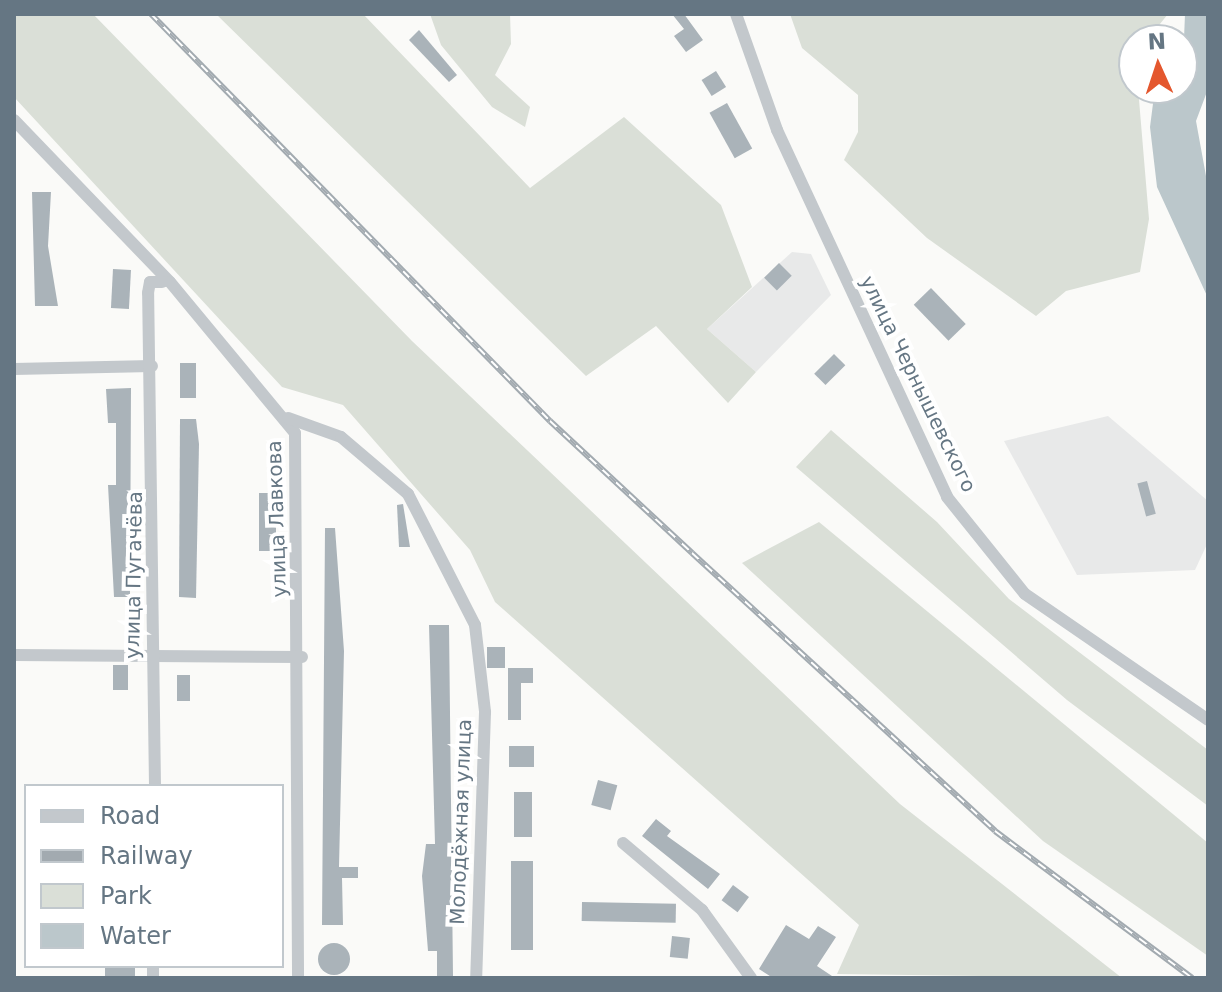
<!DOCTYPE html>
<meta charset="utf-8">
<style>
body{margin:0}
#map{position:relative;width:1222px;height:992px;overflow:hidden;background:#fafaf8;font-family:"DejaVu Sans",sans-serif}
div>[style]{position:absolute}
.built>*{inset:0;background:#e8e9e9}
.green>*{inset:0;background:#dadfd7}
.water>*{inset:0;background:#bbc7cb}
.building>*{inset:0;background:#aab3b9;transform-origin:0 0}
.round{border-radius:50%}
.minor>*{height:12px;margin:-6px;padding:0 6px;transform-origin:6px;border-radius:6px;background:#c3c8cc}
.rail>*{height:6px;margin-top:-3px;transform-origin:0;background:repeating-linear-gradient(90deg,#fff 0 9px,#a2aab0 0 18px);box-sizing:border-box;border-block:2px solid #a2aab0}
span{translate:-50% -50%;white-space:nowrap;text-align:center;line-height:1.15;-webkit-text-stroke:8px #fff;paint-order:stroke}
.street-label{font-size:20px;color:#657683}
.frame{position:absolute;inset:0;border:16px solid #657683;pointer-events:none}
.legend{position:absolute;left:24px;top:784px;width:260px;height:184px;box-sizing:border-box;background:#fff;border:2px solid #c1c8cd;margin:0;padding:10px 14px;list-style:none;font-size:24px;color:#657683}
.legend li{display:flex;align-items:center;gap:16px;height:40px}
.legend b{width:40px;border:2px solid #c1c8cd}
.north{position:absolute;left:1118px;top:24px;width:80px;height:80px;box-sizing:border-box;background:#fff;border:2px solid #c1c8cd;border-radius:50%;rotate:357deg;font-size:22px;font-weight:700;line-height:32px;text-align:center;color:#657683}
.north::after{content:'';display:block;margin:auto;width:28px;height:36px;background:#e4572e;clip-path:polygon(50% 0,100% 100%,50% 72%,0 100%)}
</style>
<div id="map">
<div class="built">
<div style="clip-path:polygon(792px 252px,811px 254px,831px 295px,756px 372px,707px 329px)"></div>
<div style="clip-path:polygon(1108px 416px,1208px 501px,1208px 542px,1195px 570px,1077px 575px,1004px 441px)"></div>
</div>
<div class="green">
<div style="clip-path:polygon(14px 14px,93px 14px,412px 341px,900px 804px,1122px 978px,837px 974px,859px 925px,495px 602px,470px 550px,343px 405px,282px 387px,14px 97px)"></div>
<div style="clip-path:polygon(216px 14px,363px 14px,530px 188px,624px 117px,721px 205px,752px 287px,707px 329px,756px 372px,728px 403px,656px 326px,586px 376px)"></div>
<div style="clip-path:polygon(430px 14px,510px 14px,511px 44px,495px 75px,530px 107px,525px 127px,492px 107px,441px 45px)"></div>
<div style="clip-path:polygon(790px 14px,1168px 14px,1147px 40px,1134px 40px,1149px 219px,1140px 272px,1066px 291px,1036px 316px,927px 238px,844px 160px,858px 132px,858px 95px,802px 48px)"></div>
<div style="clip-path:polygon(831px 430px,937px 522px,1009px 599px,1208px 750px,1208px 806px,1067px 700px,796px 467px)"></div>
<div style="clip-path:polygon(819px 522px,1208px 843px,1208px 956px,1043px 841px,742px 563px)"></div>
</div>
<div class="water">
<div style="clip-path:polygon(1185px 14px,1208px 14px,1208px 89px,1196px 121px,1208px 187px,1208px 298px,1157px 187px,1150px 127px,1155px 88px,1182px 88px)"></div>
</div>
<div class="building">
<div style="clip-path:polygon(672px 14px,684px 14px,703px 40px,686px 52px,674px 36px,684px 29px)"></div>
<div style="clip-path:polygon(419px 30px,457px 75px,449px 82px,409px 40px)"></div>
<div style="left:716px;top:71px;width:19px;height:17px;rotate:58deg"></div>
<div style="left:727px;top:103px;width:52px;height:20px;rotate:61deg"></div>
<div style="clip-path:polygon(32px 192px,51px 192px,48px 246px,58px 306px,35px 306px)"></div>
<div style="left:779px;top:263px;width:18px;height:21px;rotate:45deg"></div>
<div style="left:113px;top:269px;width:18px;height:39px;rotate:3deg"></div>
<div style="left:931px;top:288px;width:50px;height:24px;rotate:46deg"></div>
<div style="left:834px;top:354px;width:16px;height:28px;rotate:45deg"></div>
<div style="left:180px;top:363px;width:16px;height:35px"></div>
<div style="clip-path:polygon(131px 388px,130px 597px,114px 597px,108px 485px,116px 485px,116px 423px,108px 423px,106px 389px)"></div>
<div style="clip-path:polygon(180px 419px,196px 419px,199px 444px,196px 598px,179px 597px)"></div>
<div style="left:1147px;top:481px;width:34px;height:10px;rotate:75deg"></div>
<div style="left:259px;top:493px;width:17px;height:58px"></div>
<div style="clip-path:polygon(403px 504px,410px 547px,399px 547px,397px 505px)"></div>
<div style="clip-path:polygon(325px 528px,335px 528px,344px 651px,339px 867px,358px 867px,358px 878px,342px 878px,343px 925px,322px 925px)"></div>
<div style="clip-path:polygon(429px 625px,449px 625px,453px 976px,437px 976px,437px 951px,428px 951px,422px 876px,426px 844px,435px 844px)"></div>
<div style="left:487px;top:647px;width:18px;height:21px"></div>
<div style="left:113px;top:665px;width:15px;height:25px"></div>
<div style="clip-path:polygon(508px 668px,533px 668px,533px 683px,521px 683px,521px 720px,508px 720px)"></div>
<div style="left:177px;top:675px;width:13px;height:26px"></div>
<div style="left:534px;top:746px;width:21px;height:25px;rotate:90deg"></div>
<div style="left:598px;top:780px;width:20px;height:26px;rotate:15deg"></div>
<div style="left:514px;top:792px;width:18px;height:45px"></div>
<div style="clip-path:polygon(656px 819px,671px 831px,667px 836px,720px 874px,708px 889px,642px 836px)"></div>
<div style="left:511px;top:861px;width:22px;height:89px"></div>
<div style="left:733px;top:885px;width:20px;height:19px;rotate:37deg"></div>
<div style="left:582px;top:902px;width:94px;height:19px;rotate:1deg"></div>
<div style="clip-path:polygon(786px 925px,809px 939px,818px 926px,836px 937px,817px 966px,835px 978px,773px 978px,759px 969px)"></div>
<div style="left:672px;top:936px;width:18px;height:21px;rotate:6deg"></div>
<div class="round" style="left:318px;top:943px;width:32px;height:32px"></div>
<div style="left:105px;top:966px;width:30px;height:12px"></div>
</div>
<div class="minor">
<div style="left:736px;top:14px;width:123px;rotate:70.5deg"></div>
<div style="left:777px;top:130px;width:404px;rotate:65.1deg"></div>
<div style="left:947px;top:497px;width:124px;rotate:51.2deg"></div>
<div style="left:1025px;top:594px;width:222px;rotate:34.5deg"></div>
<div style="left:14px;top:120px;width:225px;rotate:46.1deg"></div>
<div style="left:170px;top:282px;width:196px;rotate:50.4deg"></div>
<div style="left:295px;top:433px;width:545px;rotate:89.68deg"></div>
<div style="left:14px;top:369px;width:138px;rotate:-1.2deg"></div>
<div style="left:288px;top:418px;width:56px;rotate:19.7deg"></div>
<div style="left:341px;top:437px;width:88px;rotate:40.4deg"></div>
<div style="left:408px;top:494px;width:147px;rotate:62.9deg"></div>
<div style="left:475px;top:625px;width:88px;rotate:83.4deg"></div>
<div style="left:485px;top:712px;width:266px;rotate:91.9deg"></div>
<div style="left:14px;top:655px;width:288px;rotate:0.4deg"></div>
<div style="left:155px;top:786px;width:493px;rotate:-90.8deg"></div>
<div style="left:148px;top:293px;width:11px;rotate:-80deg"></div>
<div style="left:150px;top:282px;width:12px"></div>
<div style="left:623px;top:843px;width:104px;rotate:40.3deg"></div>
<div style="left:702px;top:910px;width:84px;rotate:54.2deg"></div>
<div style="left:153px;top:978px;width:12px;rotate:-90deg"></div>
</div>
<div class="rail">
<div style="left:151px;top:14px;width:570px;rotate:45.57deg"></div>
<div style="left:550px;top:421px;width:194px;rotate:42.9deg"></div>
<div style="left:692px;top:553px;width:411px;rotate:42.5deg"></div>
<div style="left:995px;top:831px;width:246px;rotate:36.7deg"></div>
</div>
<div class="street-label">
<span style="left:918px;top:384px;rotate:64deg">улица Чернышевского</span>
<span style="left:277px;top:519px;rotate:-92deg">улица Лавкова</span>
<span style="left:134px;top:575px;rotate:-89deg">улица Пугачёва</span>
<span style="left:461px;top:822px;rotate:-88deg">Молодёжная улица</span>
</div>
<div class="frame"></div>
<ul class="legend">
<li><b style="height:10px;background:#c3c8cc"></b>Road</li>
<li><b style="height:10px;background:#a2aab0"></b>Railway</li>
<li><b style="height:22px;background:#dadfd7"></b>Park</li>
<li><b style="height:22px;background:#bbc7cb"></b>Water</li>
</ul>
<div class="north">N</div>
</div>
